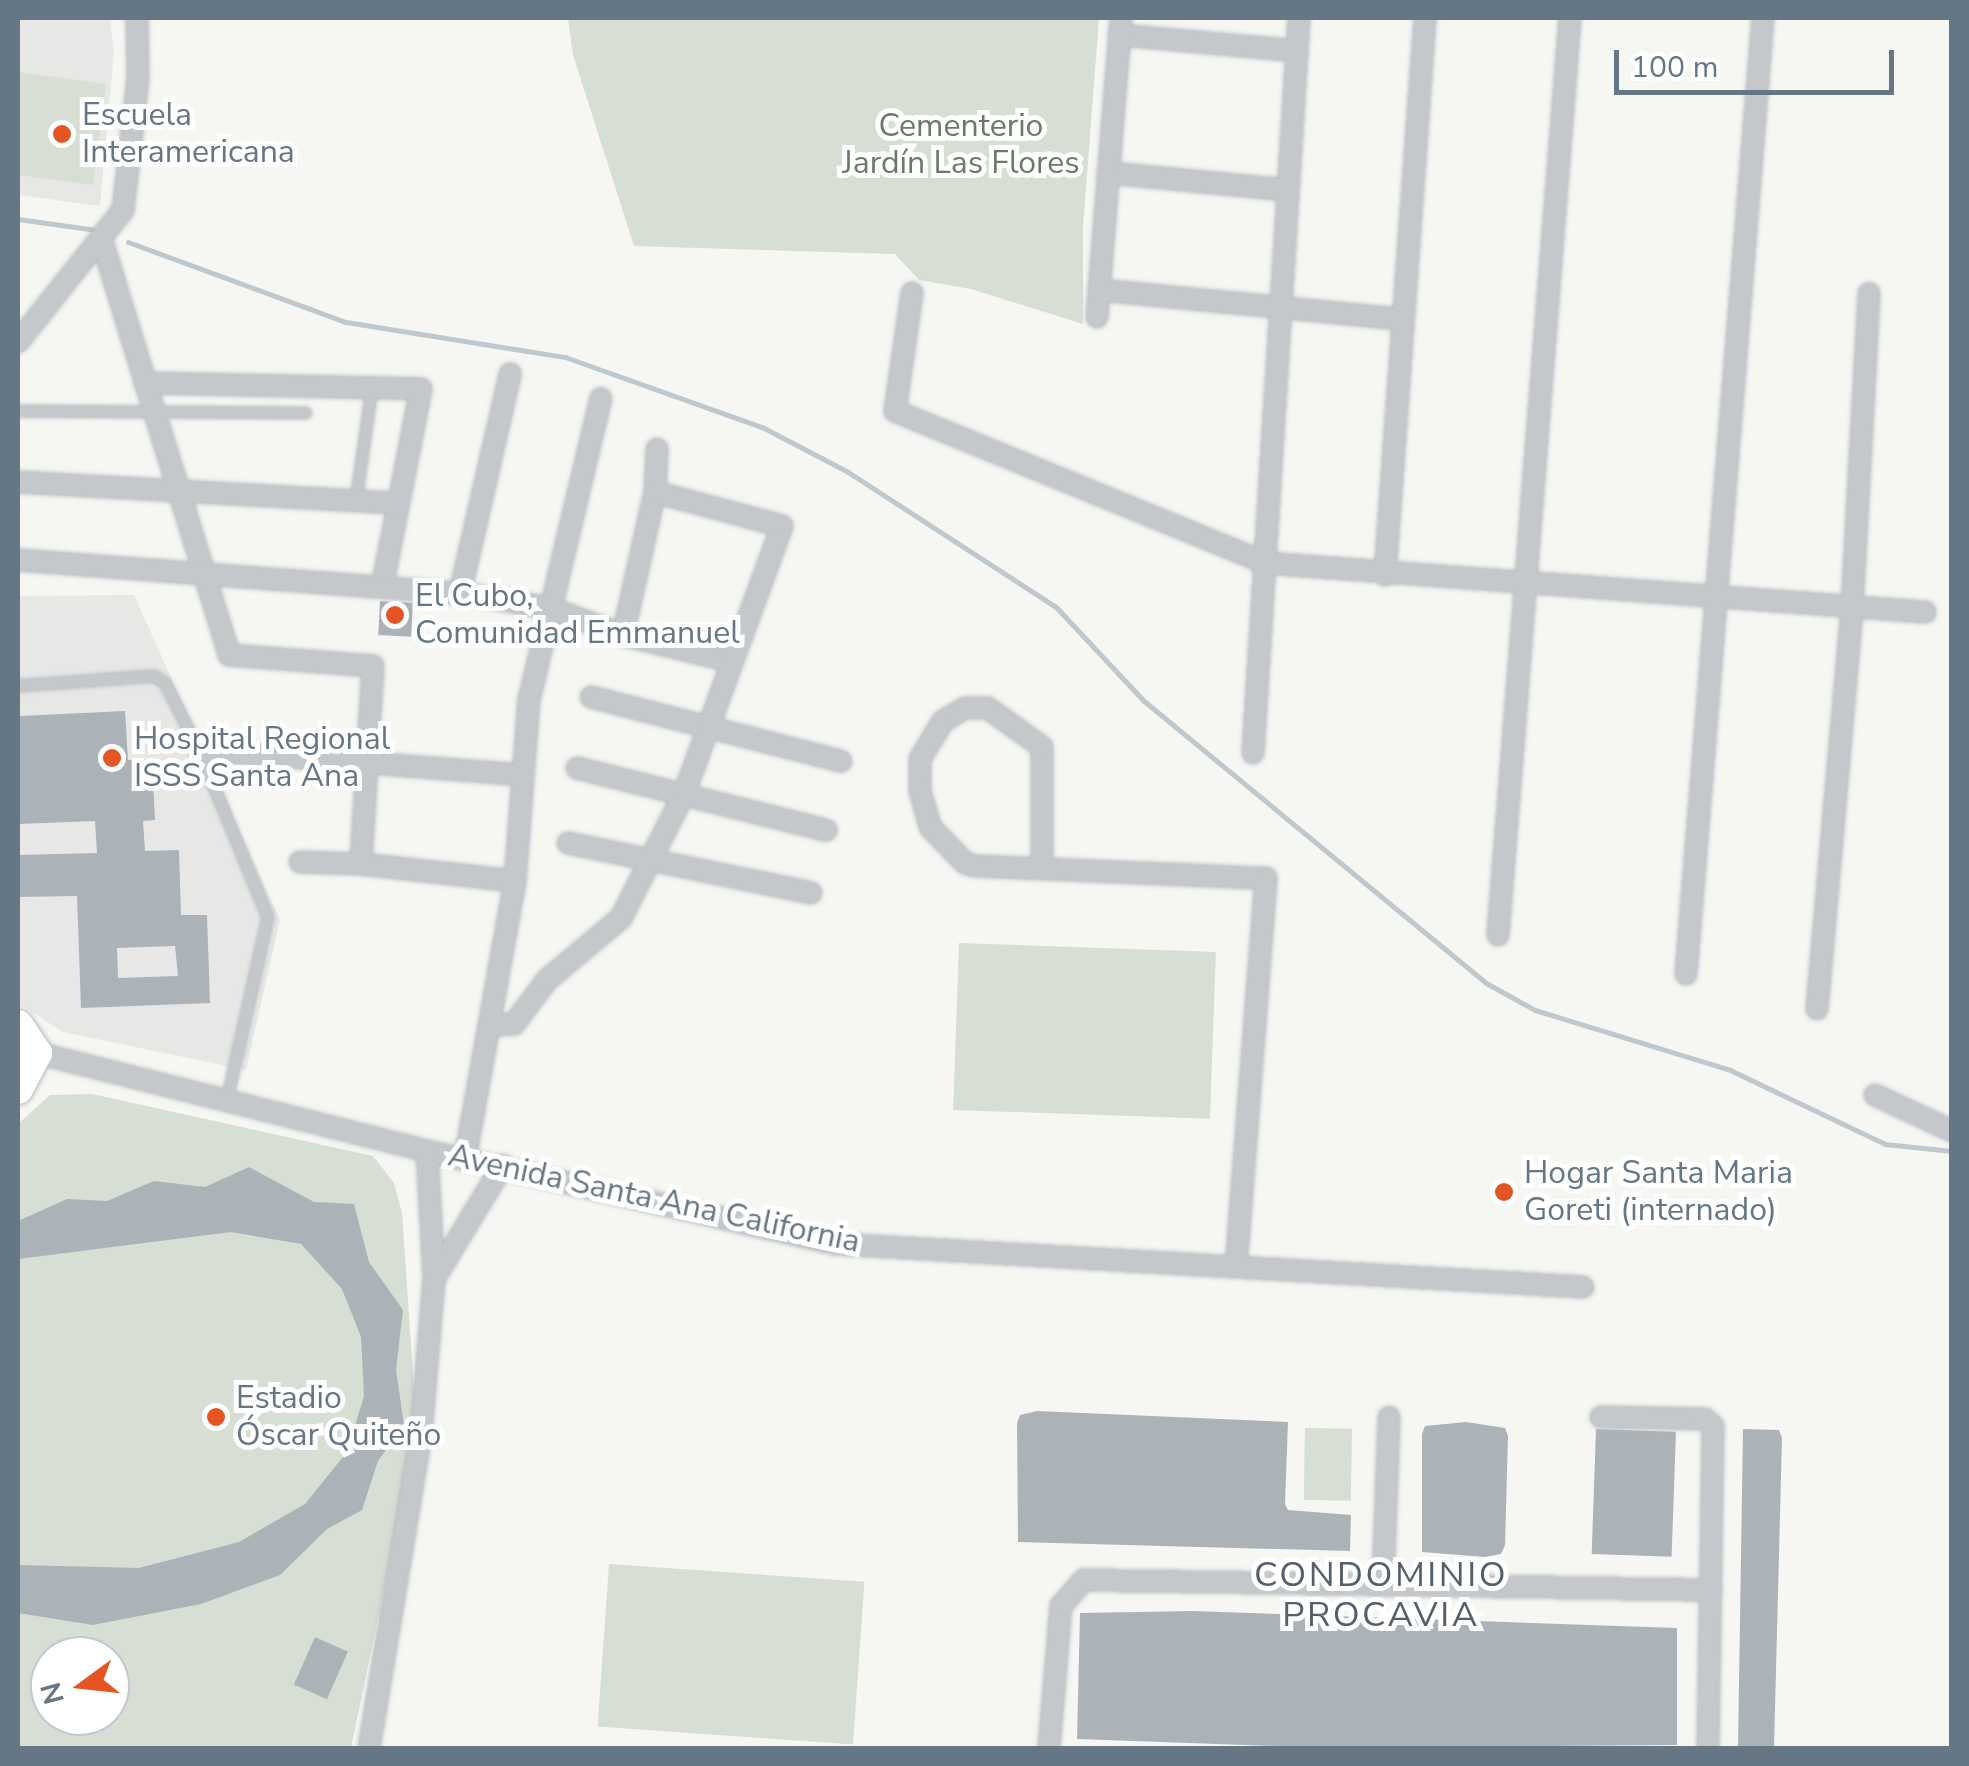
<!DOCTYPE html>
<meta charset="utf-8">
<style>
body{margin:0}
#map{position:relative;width:1969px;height:1766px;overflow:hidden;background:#f6f7f3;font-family:"Nunito Sans",sans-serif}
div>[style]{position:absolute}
.built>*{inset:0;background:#e7e8e6}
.green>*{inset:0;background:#d7ded4;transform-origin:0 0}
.stream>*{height:5px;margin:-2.5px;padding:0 2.5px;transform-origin:2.5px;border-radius:2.5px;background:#bec8cd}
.building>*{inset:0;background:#abb3b9;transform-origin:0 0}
.roads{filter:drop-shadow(0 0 2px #b6bbc0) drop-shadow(0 0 2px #b6bbc0)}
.lane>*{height:10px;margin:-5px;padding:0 5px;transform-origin:5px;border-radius:5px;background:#c4c8cb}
.street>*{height:20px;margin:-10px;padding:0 10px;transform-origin:10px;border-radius:10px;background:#c4c8cb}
.secondary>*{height:30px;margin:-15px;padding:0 15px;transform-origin:15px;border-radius:15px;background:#fff}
.dots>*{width:28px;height:28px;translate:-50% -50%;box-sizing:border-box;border:5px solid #fff;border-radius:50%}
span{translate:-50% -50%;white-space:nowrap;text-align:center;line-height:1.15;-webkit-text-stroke:10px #fff;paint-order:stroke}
.poi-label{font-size:32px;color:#657685}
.left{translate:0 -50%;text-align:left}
.park-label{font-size:32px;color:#687c64}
.street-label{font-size:32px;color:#657685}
.neighbourhood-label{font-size:35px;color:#535f6a;letter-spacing:2.5px}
.frame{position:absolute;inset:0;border:20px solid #657685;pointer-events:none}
.north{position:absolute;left:30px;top:1636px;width:100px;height:100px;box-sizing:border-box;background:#fff;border:2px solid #c1c8ce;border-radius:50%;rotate:255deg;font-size:28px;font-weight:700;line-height:40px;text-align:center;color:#657685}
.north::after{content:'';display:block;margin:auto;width:35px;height:45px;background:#e55524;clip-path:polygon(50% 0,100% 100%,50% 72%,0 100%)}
.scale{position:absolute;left:1614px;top:50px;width:280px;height:45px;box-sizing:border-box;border:5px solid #657685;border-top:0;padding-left:12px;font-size:30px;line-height:35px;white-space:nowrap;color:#657685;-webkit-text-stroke:8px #fff;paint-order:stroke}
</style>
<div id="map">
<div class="built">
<div style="clip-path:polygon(18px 18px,110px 18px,114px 52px,100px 206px,18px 195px)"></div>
<div style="clip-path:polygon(134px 595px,280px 920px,246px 1070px,63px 1032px,18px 1003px,18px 596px)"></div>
</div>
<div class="green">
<div style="clip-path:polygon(568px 18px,1099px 18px,1083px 227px,1083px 324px,971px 289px,919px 280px,895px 254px,634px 246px,573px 55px)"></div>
<div style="clip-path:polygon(18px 72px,106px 84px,93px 185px,18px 175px)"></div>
<div style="left:959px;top:943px;width:257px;height:167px;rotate:2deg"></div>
<div style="clip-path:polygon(evenodd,92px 1094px,373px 1156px,394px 1183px,402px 1213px,415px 1404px,408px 1473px,351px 1748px,18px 1747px,18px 1124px,50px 1095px,92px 1094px,50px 1656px,110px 1656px,110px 1716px,50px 1716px,50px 1656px)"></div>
<div style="left:1305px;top:1428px;width:47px;height:72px;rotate:1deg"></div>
<div style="left:609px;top:1564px;width:256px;height:163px;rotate:4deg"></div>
</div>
<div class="stream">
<div style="left:18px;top:219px;width:79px;rotate:8deg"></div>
<div style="left:128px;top:242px;width:232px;rotate:20.2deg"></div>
<div style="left:346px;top:322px;width:222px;rotate:9.1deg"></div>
<div style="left:565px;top:357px;width:211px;rotate:19.6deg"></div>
<div style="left:764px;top:428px;width:95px;rotate:27.6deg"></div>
<div style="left:848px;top:472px;width:248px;rotate:33deg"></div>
<div style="left:1056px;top:607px;width:129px;rotate:46.9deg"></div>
<div style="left:1144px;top:701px;width:443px;rotate:39.5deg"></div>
<div style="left:1486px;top:983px;width:56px;rotate:28.9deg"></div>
<div style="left:1535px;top:1010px;width:204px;rotate:17.1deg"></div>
<div style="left:1730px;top:1070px;width:172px;rotate:25.5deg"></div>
<div style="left:1885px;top:1144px;width:67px;rotate:6deg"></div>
</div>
<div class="building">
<div style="left:380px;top:601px;width:33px;height:34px;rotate:3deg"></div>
<div style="clip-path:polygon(evenodd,125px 711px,128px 760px,152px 759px,155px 820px,143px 821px,145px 851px,179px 850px,181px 915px,207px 915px,210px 1003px,81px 1008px,77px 896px,18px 897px,18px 855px,97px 853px,95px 821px,18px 824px,20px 716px,125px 711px,175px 946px,178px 976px,118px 978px,117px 948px,175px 946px)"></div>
<div style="clip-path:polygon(249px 1167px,314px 1202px,354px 1204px,369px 1262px,403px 1310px,396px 1370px,404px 1425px,378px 1461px,362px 1510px,327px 1529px,280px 1575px,201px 1604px,93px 1625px,18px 1613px,18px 1565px,139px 1568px,239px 1542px,305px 1504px,347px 1452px,364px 1396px,361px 1337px,342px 1289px,301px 1244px,231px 1232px,18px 1259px,18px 1221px,67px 1199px,107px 1201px,154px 1181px,205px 1187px)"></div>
<div style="clip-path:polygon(1037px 1411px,1288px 1422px,1285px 1504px,1288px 1510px,1351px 1515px,1350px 1551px,1018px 1542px,1017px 1423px,1020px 1415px)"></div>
<div style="clip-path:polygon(1466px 1422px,1505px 1428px,1508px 1436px,1505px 1545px,1501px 1554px,1485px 1557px,1422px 1552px,1422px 1434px,1425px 1426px)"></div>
<div style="left:1596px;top:1429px;width:80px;height:125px;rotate:2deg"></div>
<div style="clip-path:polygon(1743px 1429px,1779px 1430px,1782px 1438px,1774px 1748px,1738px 1747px)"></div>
<div style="clip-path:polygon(1193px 1611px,1677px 1628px,1677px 1745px,1330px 1748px,1077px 1739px,1080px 1613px)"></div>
<div style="left:315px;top:1637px;width:36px;height:52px;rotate:24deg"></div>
</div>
<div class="roads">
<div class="lane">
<div style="left:18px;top:411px;width:288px;rotate:0.4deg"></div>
<div style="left:356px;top:501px;width:113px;rotate:-81.9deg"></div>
<div style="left:18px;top:686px;width:136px;rotate:-4.2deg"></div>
<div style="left:154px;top:676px;width:13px;rotate:32deg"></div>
<div style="left:165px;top:683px;width:75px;rotate:63.1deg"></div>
<div style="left:199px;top:750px;width:181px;rotate:67.6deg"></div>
<div style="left:268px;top:917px;width:188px;rotate:102.6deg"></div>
</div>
<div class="street">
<div style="left:1119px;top:35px;width:179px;rotate:5.1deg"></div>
<div style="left:1108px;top:173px;width:181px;rotate:5.4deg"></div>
<div style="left:102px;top:241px;width:433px;rotate:72.9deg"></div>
<div style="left:229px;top:655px;width:144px;rotate:4.4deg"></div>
<div style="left:373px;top:666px;width:198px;rotate:93.5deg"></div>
<div style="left:361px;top:864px;width:155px;rotate:6.3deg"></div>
<div style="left:1099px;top:290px;width:304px;rotate:5.5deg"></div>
<div style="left:912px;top:293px;width:119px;rotate:98.2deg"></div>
<div style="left:895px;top:411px;width:400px;rotate:22.3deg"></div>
<div style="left:1265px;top:563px;width:662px;rotate:4.25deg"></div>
<div style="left:1097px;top:317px;width:300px;rotate:-85.4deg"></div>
<div style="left:18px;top:342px;width:169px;rotate:-51.5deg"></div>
<div style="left:123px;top:210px;width:132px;rotate:-83.5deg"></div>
<div style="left:138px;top:79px;width:61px;rotate:-90.9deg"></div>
<div style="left:145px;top:383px;width:276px;rotate:1.2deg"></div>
<div style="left:421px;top:389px;width:202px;rotate:101.1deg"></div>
<div style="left:18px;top:482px;width:377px;rotate:3.2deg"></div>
<div style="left:18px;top:560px;width:443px;rotate:4.3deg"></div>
<div style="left:460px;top:593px;width:91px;rotate:9.5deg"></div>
<div style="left:550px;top:608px;width:78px;rotate:20.3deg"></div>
<div style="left:623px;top:635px;width:110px;rotate:13.7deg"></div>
<div style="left:1385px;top:575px;width:558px;rotate:-85.89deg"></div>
<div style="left:460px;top:593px;width:225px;rotate:-77.1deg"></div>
<div style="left:623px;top:635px;width:147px;rotate:-77.4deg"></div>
<div style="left:655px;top:492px;width:43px;rotate:-87.3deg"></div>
<div style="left:591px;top:697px;width:258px;rotate:14.4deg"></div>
<div style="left:199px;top:750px;width:324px;rotate:4.4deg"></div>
<div style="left:1253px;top:753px;width:736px;rotate:-86.42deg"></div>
<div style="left:577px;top:768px;width:257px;rotate:14deg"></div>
<div style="left:568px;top:843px;width:248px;rotate:11.6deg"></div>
<div style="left:300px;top:862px;width:61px;rotate:1.9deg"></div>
<div style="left:1042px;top:868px;width:121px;rotate:-90deg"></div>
<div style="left:1042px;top:747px;width:67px;rotate:-144.2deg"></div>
<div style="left:988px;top:708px;width:23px;rotate:180deg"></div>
<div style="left:965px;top:708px;width:26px;rotate:149deg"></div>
<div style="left:943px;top:721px;width:44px;rotate:121.2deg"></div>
<div style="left:920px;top:759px;width:32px;rotate:90deg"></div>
<div style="left:920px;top:791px;width:37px;rotate:74deg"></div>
<div style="left:930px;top:827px;width:50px;rotate:45.8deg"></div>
<div style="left:965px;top:863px;width:9px;rotate:18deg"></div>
<div style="left:974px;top:866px;width:292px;rotate:2.4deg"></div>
<div style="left:1266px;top:878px;width:390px;rotate:94.4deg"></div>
<div style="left:1498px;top:935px;width:920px;rotate:-85.51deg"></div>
<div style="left:1686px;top:974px;width:959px;rotate:-85.4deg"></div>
<div style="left:1817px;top:1009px;width:403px;rotate:-85deg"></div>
<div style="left:1852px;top:608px;width:315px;rotate:-86.9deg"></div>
<div style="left:489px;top:1025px;width:25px;rotate:-2deg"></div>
<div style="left:514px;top:1024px;width:55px;rotate:-53.1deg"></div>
<div style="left:547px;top:980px;width:97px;rotate:-40deg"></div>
<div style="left:621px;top:918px;width:139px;rotate:-63.1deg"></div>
<div style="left:684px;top:794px;width:285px;rotate:-69.9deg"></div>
<div style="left:782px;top:526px;width:131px;rotate:-165deg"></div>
<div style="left:37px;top:1053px;width:402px;rotate:14.1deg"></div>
<div style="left:427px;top:1151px;width:420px;rotate:12.8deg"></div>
<div style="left:837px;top:1244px;width:747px;rotate:3.3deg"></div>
<div style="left:1875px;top:1095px;width:85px;rotate:25.1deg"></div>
<div style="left:465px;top:1159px;width:282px;rotate:-79.8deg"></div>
<div style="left:515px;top:881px;width:182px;rotate:-85.6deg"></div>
<div style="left:529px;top:700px;width:310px;rotate:-76.6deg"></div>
<div style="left:434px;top:1279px;width:133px;rotate:-58.8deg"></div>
<div style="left:1601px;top:1417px;width:104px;rotate:1.1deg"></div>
<div style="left:1705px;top:1419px;width:11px;rotate:41deg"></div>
<div style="left:1713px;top:1426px;width:322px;rotate:90.9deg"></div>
<div style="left:1383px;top:1582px;width:165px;rotate:-87.9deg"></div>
<div style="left:369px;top:1748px;width:318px;rotate:-80.6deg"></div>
<div style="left:421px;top:1434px;width:156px;rotate:-85.2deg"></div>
<div style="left:434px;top:1279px;width:128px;rotate:-93.1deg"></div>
<div style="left:1049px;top:1748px;width:143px;rotate:-85.2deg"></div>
<div style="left:1061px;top:1606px;width:35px;rotate:-49deg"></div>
<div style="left:1084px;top:1580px;width:627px;rotate:0.91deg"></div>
</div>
<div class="secondary">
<div style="left:18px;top:1025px;width:34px;rotate:56deg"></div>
<div style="left:18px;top:1089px;width:41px;rotate:-62.2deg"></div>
</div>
</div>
<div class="dots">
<div style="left:62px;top:134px;background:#e55524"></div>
<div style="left:395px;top:615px;background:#e55524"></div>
<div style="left:112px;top:758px;background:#e55524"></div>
<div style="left:1504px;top:1192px;background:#e55524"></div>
<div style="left:216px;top:1417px;background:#e55524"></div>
</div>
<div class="poi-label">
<span class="left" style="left:82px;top:134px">Escuela<br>Interamericana</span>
<span class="left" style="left:415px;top:615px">El Cubo,<br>Comunidad Emmanuel</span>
<span class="left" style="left:134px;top:758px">Hospital Regional<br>ISSS Santa Ana</span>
<span class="left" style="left:1524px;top:1192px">Hogar Santa Maria<br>Goreti (internado)</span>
<span class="left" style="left:236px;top:1417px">Estadio<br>Óscar Quiteño</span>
</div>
<div class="park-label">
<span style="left:961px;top:145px">Cementerio<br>Jardín Las Flores</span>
</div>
<div class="street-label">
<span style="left:654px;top:1199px;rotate:12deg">Avenida Santa Ana California</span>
</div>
<div class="neighbourhood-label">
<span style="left:1381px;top:1595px">CONDOMINIO<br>PROCAVIA</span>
</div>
<div class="frame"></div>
<div class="north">N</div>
<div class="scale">100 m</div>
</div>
